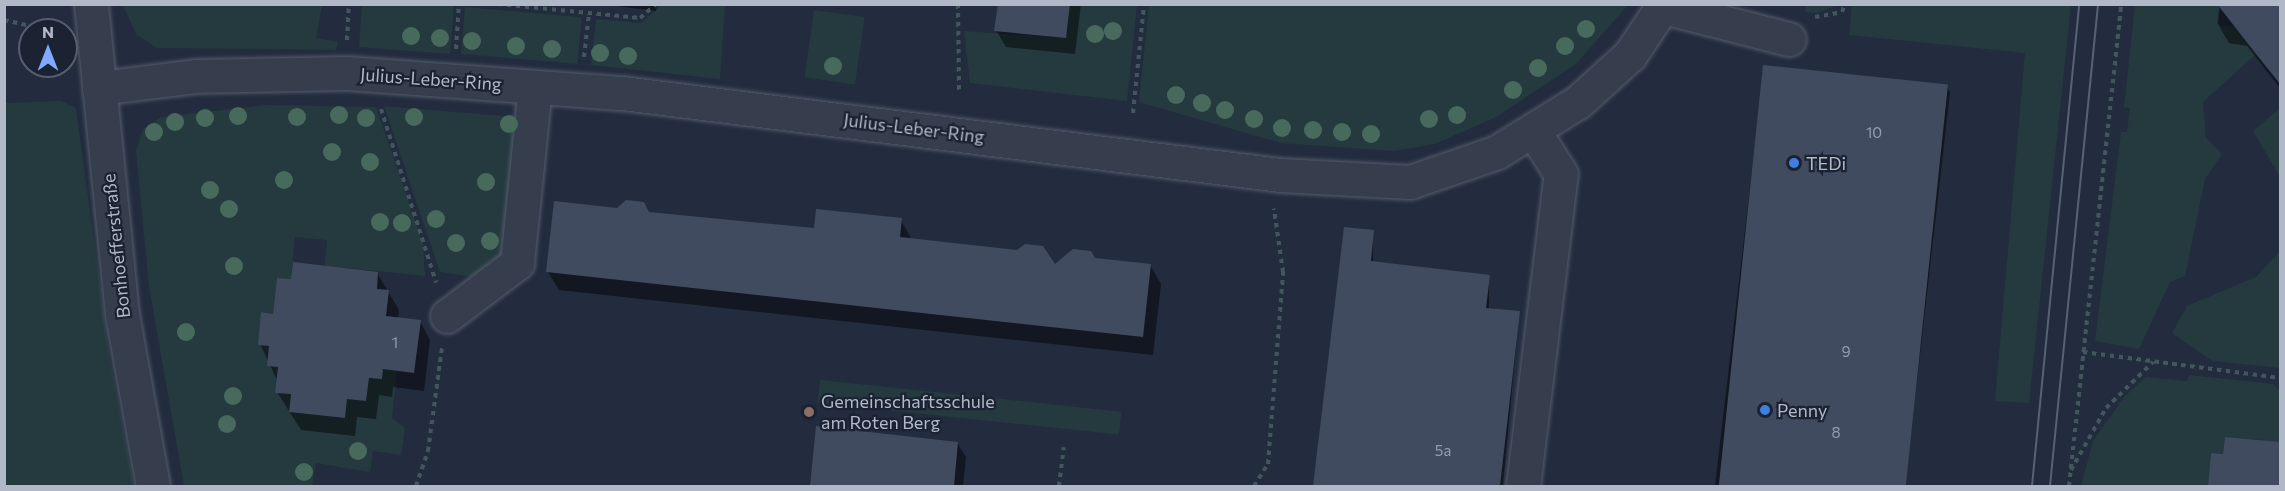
<!DOCTYPE html>
<meta charset="utf-8">
<style>
body{margin:0}
#map{position:relative;width:2285px;height:491px;overflow:hidden;background:#222c3e;font-family:Commissioner,sans-serif}
div>[style]{position:absolute}
.green>*{inset:0;background:#243a3f;transform-origin:0 0}
.shadow>*{inset:0;background:#0007}
.building>*{inset:0;background:#404b60;transform-origin:0 0}
.path>*{height:4px;margin-top:-2px;transform-origin:0;background:repeating-linear-gradient(90deg,#42575c 0 4.5px,transparent 0 9px)}
.roads{filter:drop-shadow(0 0 2px #545c6c) drop-shadow(0 0 2px #545c6c)}
.minor>*{height:33px;margin:-16.5px;padding:0 16.5px;transform-origin:16.5px;border-radius:16.5px;background:#363e4e}
.tram>*{height:1.5px;margin:-0.75px;padding:0 0.75px;transform-origin:0.75px;border-radius:0.75px;background:#576275}
.trees>*{width:18px;height:18px;margin:-9px;border-radius:50%;background:#486a5d}
.dots>*{width:16px;height:16px;translate:-50% -50%;box-sizing:border-box;border:3px solid #1b2333;border-radius:50%}
span{translate:-50% -50%;white-space:nowrap;text-align:center;line-height:1.15;-webkit-text-stroke:4.5px #1b2333;paint-order:stroke}
.number-label{font-size:15px;color:#959eaf}
.number-label span{-webkit-text-stroke-width:0}
.street-label{font-size:18px;color:#b1b9c9}
.poi-label{font-size:18px;color:#b1b9c9}
.left{translate:0 -50%;text-align:left}
.frame{position:absolute;inset:0;border:6px solid #b1b9c9;pointer-events:none}
.north{position:absolute;left:18px;top:18px;width:60px;height:60px;box-sizing:border-box;background:#1b2333;border:2px solid #575f6f;border-radius:50%;rotate:0deg;font-size:16px;font-weight:700;line-height:24px;text-align:center;color:#b1b9c9}
.north::after{content:'';display:block;margin:auto;width:21px;height:27px;background:#81a9ff;clip-path:polygon(50% 0,100% 100%,50% 72%,0 100%)}
</style>
<div id="map">
<div class="green">
<div style="clip-path:polygon(1852px 4px,2071px 5px,2029px 403px,1995px 401px,2025px 53px,1849px 35px)"></div>
<div style="clip-path:polygon(123px 5px,322px 5px,316px 38px,338px 42px,336px 50px,157px 48px,136px 34px)"></div>
<div style="clip-path:polygon(362px 5px,454px 5px,450px 54px,359px 47px)"></div>
<div style="clip-path:polygon(662px 5px,725px 5px,720px 79px,591px 65px,596px 19px,641px 23px)"></div>
<div style="clip-path:polygon(1070px 5px,1137px 5px,1127px 101px,970px 83px,964px 31px,1066px 38px)"></div>
<div style="clip-path:polygon(1149px 5px,1149px 4px,1628px 5px,1576px 64px,1496px 117px,1435px 144px,1394px 151px,1281px 143px,1139px 102px)"></div>
<div style="clip-path:polygon(1806px 5px,1806px 4px,1838px 5px,1817px 13px,1805px 12px)"></div>
<div style="clip-path:polygon(2135px 5px,2219px 5px,2217px 24px,2234px 27px,2256px 54px,2203px 102px,2206px 138px,2222px 154px,2205px 179px,2185px 276px,2170px 282px,2139px 349px,2095px 341px,2121px 132px,2127px 132px,2130px 108px,2124px 107px)"></div>
<div style="left:465px;top:7px;width:117px;height:47px;rotate:5deg"></div>
<div style="left:814px;top:10px;width:51px;height:68px;rotate:8deg"></div>
<div style="clip-path:polygon(61px 101px,76px 108px,110px 360px,134px 486px,5px 486px,5px 103px)"></div>
<div style="clip-path:polygon(267px 105px,376px 107px,423px 244px,425px 276px,347px 268px,324px 272px,327px 240px,295px 237px,291px 279px,277px 278px,273px 314px,261px 312px,278px 367px,275px 393px,291px 394px,289px 412px,345px 418px,347px 399px,366px 401px,369px 378px,382px 379px,384px 361px,393px 362px,392px 370px,397px 371px,392px 418px,405px 428px,401px 455px,373px 451px,370px 472px,316px 463px,312px 486px,184px 486px,149px 286px,136px 151px,143px 129px,161px 117px)"></div>
<div style="clip-path:polygon(384px 106px,517px 117px,504px 257px,473px 277px,440px 272px)"></div>
<div style="clip-path:polygon(2280px 108px,2280px 177px,2253px 131px)"></div>
<div style="clip-path:polygon(2280px 251px,2280px 368px,2212px 361px,2172px 333px,2187px 306px,2256px 277px)"></div>
<div style="clip-path:polygon(2189px 375px,2273px 384px,2280px 391px,2280px 442px,2262px 447px,2262px 440px,2225px 437px,2223px 454px,2211px 453px,2208px 486px,2081px 486px,2093px 441px,2125px 396px,2146px 377px,2187px 381px)"></div>
<div style="left:820px;top:380px;width:303px;height:23px;rotate:6deg"></div>
</div>
<div class="shadow">
<div style="clip-path:polygon(601px 4px,657px 4px,656px 11px)"></div>
<div style="clip-path:polygon(999px 4px,1081px 4px,1075px 54px,1006px 47px,996px 30px)"></div>
<div style="clip-path:polygon(2220px 4px,2280px 4px,2280px 88px,2247px 46px,2229px 43px,2218px 24px)"></div>
<div style="clip-path:polygon(1764px 67px,1947px 87px,1950px 93px,1905px 486px,1715px 486px)"></div>
<div style="clip-path:polygon(649px 213px,815px 230px,901px 220px,912px 240px,1018px 251px,1055px 267px,1094px 259px,1150px 265px,1161px 284px,1153px 355px,559px 290px,548px 272px)"></div>
<div style="clip-path:polygon(1345px 228px,1373px 232px,1373px 263px,1489px 276px,1489px 309px,1519px 313px,1503px 486px,1315px 486px)"></div>
<div style="clip-path:polygon(377px 273px,399px 310px,398px 319px,420px 321px,430px 340px,424px 391px,393px 387px,392px 397px,379px 395px,376px 419px,357px 417px,355px 436px,301px 430px,277px 392px,278px 382px,260px 344px,292px 281px)"></div>
<div style="clip-path:polygon(818px 428px,957px 443px,966px 457px,963px 486px,811px 486px)"></div>
<div style="clip-path:polygon(2227px 438px,2280px 443px,2280px 486px,2209px 486px,2212px 454px,2225px 456px)"></div>
</div>
<div class="building">
<div style="clip-path:polygon(998px 4px,1070px 4px,1066px 38px,994px 31px)"></div>
<div style="clip-path:polygon(2217px 4px,2280px 4px,2280px 84px,2256px 54px)"></div>
<div style="left:1763px;top:65px;width:186px;height:424px;rotate:6deg"></div>
<div style="clip-path:polygon(626px 200px,644px 202px,649px 212px,814px 228px,816px 209px,902px 218px,900px 237px,1017px 250px,1025px 244px,1043px 246px,1055px 264px,1073px 249px,1091px 251px,1095px 258px,1151px 264px,1143px 337px,546px 272px,554px 201px,617px 208px)"></div>
<div style="clip-path:polygon(1344px 227px,1374px 230px,1371px 261px,1490px 275px,1486px 308px,1520px 311px,1500px 486px,1313px 486px)"></div>
<div style="clip-path:polygon(293px 262px,378px 272px,377px 289px,389px 290px,386px 316px,421px 320px,414px 373px,383px 369px,382px 379px,369px 378px,366px 401px,347px 399px,345px 418px,289px 412px,291px 394px,275px 393px,278px 367px,267px 366px,269px 346px,258px 345px,261px 312px,273px 314px,277px 278px,291px 279px)"></div>
<div style="clip-path:polygon(816px 426px,958px 442px,954px 486px,810px 486px)"></div>
<div style="clip-path:polygon(2225px 437px,2280px 442px,2280px 486px,2208px 486px,2211px 453px,2223px 454px)"></div>
</div>
<div class="path">
<div style="left:498px;top:4px;width:143px;rotate:5.6deg"></div>
<div style="left:640px;top:18px;width:21px;rotate:-41deg"></div>
<div style="left:958px;top:4px;width:87px;rotate:89.3deg"></div>
<div style="left:1815px;top:17px;width:27px;rotate:-10deg"></div>
<div style="left:1842px;top:12px;width:9px;rotate:-69deg"></div>
<div style="left:4px;top:20px;width:27px;rotate:13deg"></div>
<div style="left:347px;top:40px;width:36px;rotate:-87deg"></div>
<div style="left:456px;top:49px;width:45px;rotate:-86.2deg"></div>
<div style="left:584px;top:57px;width:44px;rotate:-83.5deg"></div>
<div style="left:381px;top:109px;width:182px;rotate:72.4deg"></div>
<div style="left:1133px;top:113px;width:110px;rotate:-84.2deg"></div>
<div style="left:2083px;top:352px;width:199px;rotate:7.5deg"></div>
<div style="left:2071px;top:470px;width:71px;rotate:-60.6deg"></div>
<div style="left:2106px;top:408px;width:66px;rotate:-44.4deg"></div>
<div style="left:416px;top:486px;width:37px;rotate:-71deg"></div>
<div style="left:428px;top:451px;width:105px;rotate:-82.3deg"></div>
<div style="left:1059px;top:486px;width:39px;rotate:-83deg"></div>
<div style="left:1254px;top:486px;width:26px;rotate:-58deg"></div>
<div style="left:1268px;top:464px;width:193px;rotate:-85.5deg"></div>
<div style="left:1283px;top:272px;width:64px;rotate:-98.1deg"></div>
<div style="left:2069px;top:486px;width:485px;rotate:-83.8deg"></div>
</div>
<div class="roads">
<div class="minor">
<div style="left:91px;top:4px;width:312px;rotate:84.3deg"></div>
<div style="left:122px;top:314px;width:175px;rotate:79.8deg"></div>
<div style="left:1664px;top:7px;width:129px;rotate:14.4deg"></div>
<div style="left:99px;top:88px;width:97px;rotate:-7.1deg"></div>
<div style="left:195px;top:76px;width:152px;rotate:-1.1deg"></div>
<div style="left:347px;top:73px;width:276px;rotate:4.2deg"></div>
<div style="left:622px;top:93px;width:663px;rotate:7.1deg"></div>
<div style="left:1280px;top:175px;width:130px;rotate:3.1deg"></div>
<div style="left:1410px;top:182px;width:92px;rotate:-19deg"></div>
<div style="left:1497px;top:152px;width:95px;rotate:-31.7deg"></div>
<div style="left:1578px;top:102px;width:70px;rotate:-42.1deg"></div>
<div style="left:1630px;top:55px;width:61px;rotate:-56.3deg"></div>
<div style="left:447px;top:316px;width:88px;rotate:-37.1deg"></div>
<div style="left:517px;top:263px;width:177px;rotate:-84.2deg"></div>
<div style="left:1523px;top:486px;width:314px;rotate:-83.1deg"></div>
<div style="left:1561px;top:174px;width:50px;rotate:-122.7deg"></div>
</div>
</div>
<div class="tram">
<div style="left:2032px;top:486px;width:484px;rotate:-84.4deg"></div>
<div style="left:2050px;top:486px;width:484px;rotate:-84.3deg"></div>
</div>
<div class="trees">
<div style="left:1586px;top:29px"></div>
<div style="left:1113px;top:31px"></div>
<div style="left:1095px;top:34px"></div>
<div style="left:411px;top:36px"></div>
<div style="left:440px;top:38px"></div>
<div style="left:472px;top:41px"></div>
<div style="left:516px;top:46px"></div>
<div style="left:1565px;top:46px"></div>
<div style="left:552px;top:49px"></div>
<div style="left:600px;top:53px"></div>
<div style="left:628px;top:56px"></div>
<div style="left:833px;top:66px"></div>
<div style="left:1538px;top:68px"></div>
<div style="left:1513px;top:90px"></div>
<div style="left:1176px;top:95px"></div>
<div style="left:1202px;top:103px"></div>
<div style="left:1225px;top:110px"></div>
<div style="left:339px;top:115px"></div>
<div style="left:1457px;top:115px"></div>
<div style="left:238px;top:116px"></div>
<div style="left:297px;top:117px"></div>
<div style="left:414px;top:117px"></div>
<div style="left:205px;top:118px"></div>
<div style="left:366px;top:118px"></div>
<div style="left:1254px;top:119px"></div>
<div style="left:1429px;top:119px"></div>
<div style="left:175px;top:122px"></div>
<div style="left:509px;top:124px"></div>
<div style="left:1282px;top:128px"></div>
<div style="left:1313px;top:130px"></div>
<div style="left:154px;top:132px"></div>
<div style="left:1342px;top:132px"></div>
<div style="left:1371px;top:134px"></div>
<div style="left:332px;top:152px"></div>
<div style="left:370px;top:162px"></div>
<div style="left:284px;top:180px"></div>
<div style="left:486px;top:182px"></div>
<div style="left:210px;top:190px"></div>
<div style="left:229px;top:209px"></div>
<div style="left:436px;top:219px"></div>
<div style="left:380px;top:222px"></div>
<div style="left:402px;top:223px"></div>
<div style="left:490px;top:241px"></div>
<div style="left:456px;top:243px"></div>
<div style="left:234px;top:266px"></div>
<div style="left:186px;top:332px"></div>
<div style="left:233px;top:396px"></div>
<div style="left:227px;top:424px"></div>
<div style="left:358px;top:451px"></div>
<div style="left:304px;top:472px"></div>
</div>
<div class="dots">
<div style="left:1794px;top:163px;background:#3f7fe0"></div>
<div style="left:1765px;top:410px;background:#3f7fe0"></div>
<div style="left:809px;top:412px;background:#8d6e63"></div>
</div>
<div class="number-label">
<span style="left:1874px;top:133px">10</span>
<span style="left:395px;top:343px">1</span>
<span style="left:1846px;top:352px">9</span>
<span style="left:1836px;top:433px">8</span>
<span style="left:1443px;top:451px">5a</span>
</div>
<div class="street-label">
<span style="left:431px;top:79px;rotate:4deg">Julius-Leber-Ring</span>
<span style="left:914px;top:128px;rotate:7deg">Julius-Leber-Ring</span>
<span style="left:116px;top:246px;rotate:-96deg">Bonhoefferstraße</span>
</div>
<div class="poi-label">
<span class="left" style="left:1806px;top:163px">TEDi</span>
<span class="left" style="left:821px;top:412px">Gemeinschaftsschule<br>am Roten Berg</span>
<span class="left" style="left:1777px;top:410px">Penny</span>
</div>
<div class="frame"></div>
<div class="north">N</div>
</div>
